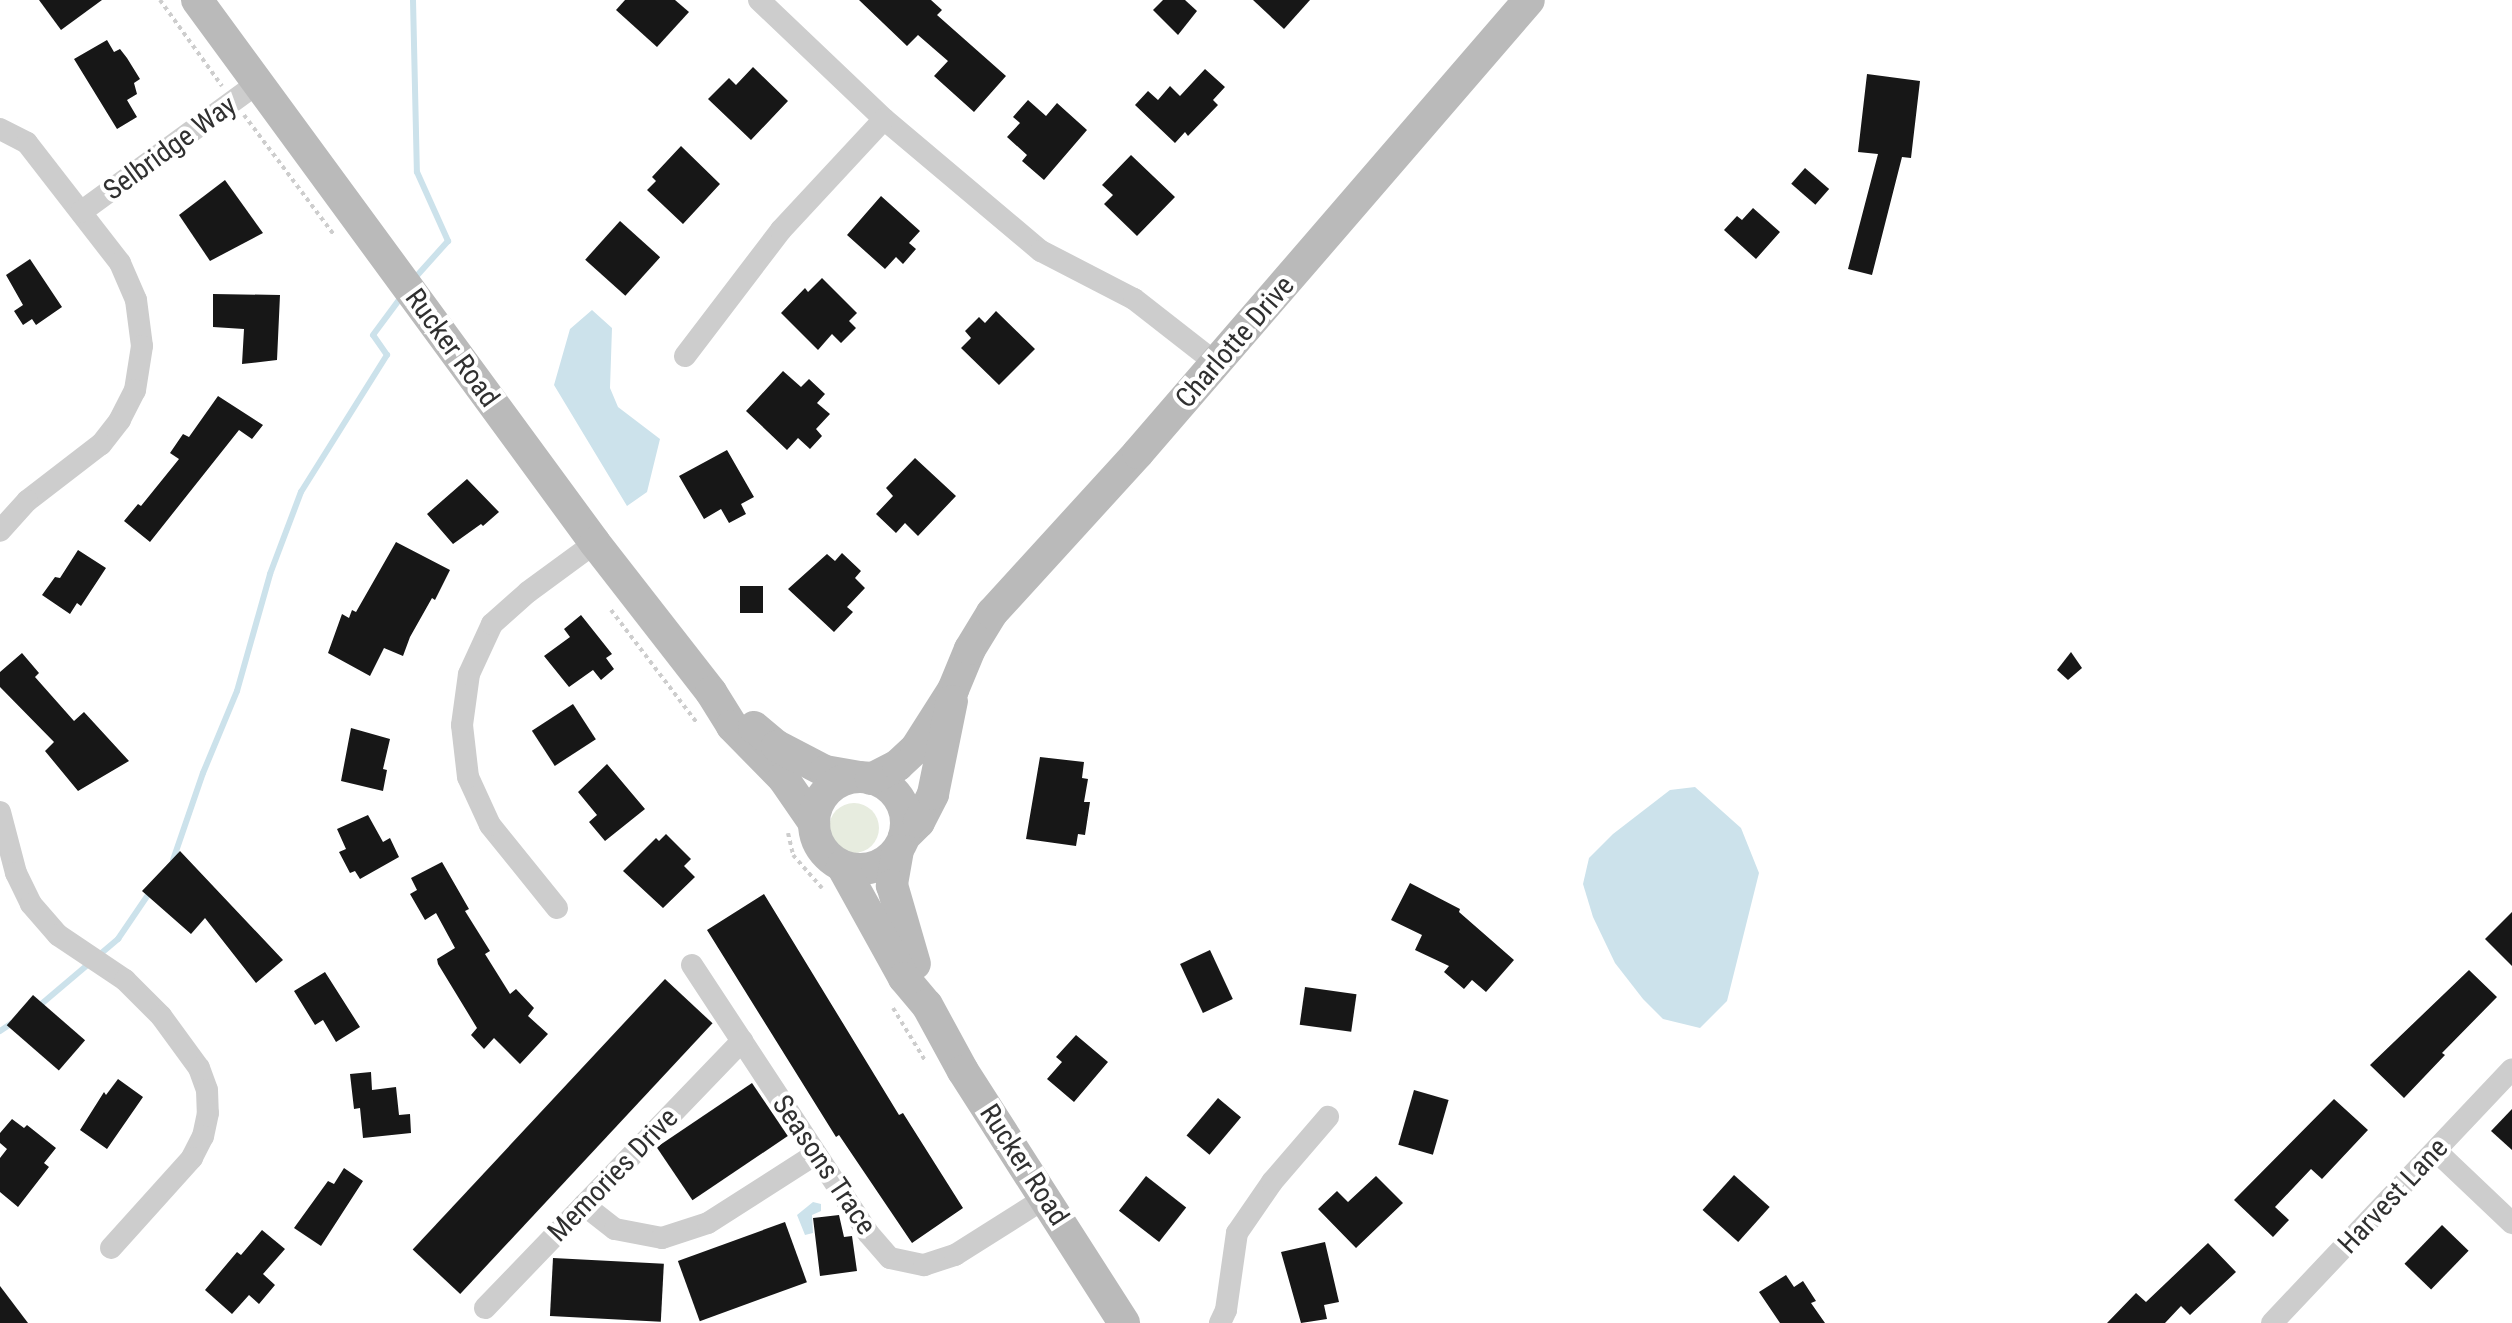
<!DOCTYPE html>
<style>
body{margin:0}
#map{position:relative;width:2512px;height:1323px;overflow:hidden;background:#fff;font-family:"Roboto Condensed",sans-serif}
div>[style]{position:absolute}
.green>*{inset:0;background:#e7ecdf}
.round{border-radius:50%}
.water>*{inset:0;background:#cce2eb}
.stream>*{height:6px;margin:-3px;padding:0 3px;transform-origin:3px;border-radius:3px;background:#cce2eb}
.building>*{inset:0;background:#171717;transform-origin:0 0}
.path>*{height:4px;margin-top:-2px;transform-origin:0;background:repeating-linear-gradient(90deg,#cdcdcd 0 4px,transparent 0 8px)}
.street>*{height:22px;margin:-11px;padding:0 11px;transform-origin:11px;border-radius:11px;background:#cdcdcd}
.secondary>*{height:32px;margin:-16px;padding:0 16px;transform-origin:16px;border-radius:16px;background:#bababa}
.secondary>.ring{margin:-16px;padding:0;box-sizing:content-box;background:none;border:32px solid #bababa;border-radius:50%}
span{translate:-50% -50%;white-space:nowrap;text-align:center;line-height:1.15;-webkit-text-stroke:8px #fff;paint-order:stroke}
.street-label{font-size:28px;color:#303030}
</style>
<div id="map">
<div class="green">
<div class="round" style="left:829px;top:803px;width:50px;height:50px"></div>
</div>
<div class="water">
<div style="clip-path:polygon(592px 310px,612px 328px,610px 388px,618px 407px,660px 439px,647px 492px,627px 506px,554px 385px,570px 329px)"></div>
<div style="clip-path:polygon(1695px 787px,1741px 828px,1759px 873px,1727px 1001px,1700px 1028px,1663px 1019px,1643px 999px,1615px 963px,1593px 917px,1583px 884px,1589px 858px,1613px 834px,1670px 790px)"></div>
<div style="clip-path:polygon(813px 1202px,821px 1204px,821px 1211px,812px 1215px,813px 1233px,805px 1235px,797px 1215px)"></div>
</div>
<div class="stream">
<div style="left:413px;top:0;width:172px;rotate:88.7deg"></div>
<div style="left:417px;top:172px;width:76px;rotate:65.8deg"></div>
<div style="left:448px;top:241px;width:52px;rotate:131.9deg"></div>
<div style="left:173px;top:860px;width:92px;rotate:-71deg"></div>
<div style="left:203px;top:773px;width:89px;rotate:-67.5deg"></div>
<div style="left:237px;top:691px;width:122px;rotate:-74.2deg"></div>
<div style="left:270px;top:574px;width:88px;rotate:-69.3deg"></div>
<div style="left:301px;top:492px;width:162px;rotate:-57.9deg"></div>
<div style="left:387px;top:355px;width:24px;rotate:-125deg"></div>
<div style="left:373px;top:335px;width:49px;rotate:-53.4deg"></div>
<div style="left:39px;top:1006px;width:104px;rotate:-40.3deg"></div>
<div style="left:118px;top:939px;width:57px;rotate:-55.8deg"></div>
<div style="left:0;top:1031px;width:14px;rotate:-34deg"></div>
</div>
<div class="building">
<div style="clip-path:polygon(39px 0,102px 0,61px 30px)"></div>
<div style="clip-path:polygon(625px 0,675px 0,689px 12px,657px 47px,616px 10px)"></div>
<div style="clip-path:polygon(859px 0,931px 0,942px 10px,937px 15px,1006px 76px,974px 112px,934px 76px,948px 61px,918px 35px,907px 46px)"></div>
<div style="clip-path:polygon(1163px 0,1185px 0,1197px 11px,1178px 35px,1153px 10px)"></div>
<div style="clip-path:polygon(1253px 0,1310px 0,1284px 29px)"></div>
<div style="clip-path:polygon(107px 40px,114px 52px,120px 49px,127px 58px,140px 79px,134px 83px,137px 94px,127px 100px,137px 117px,117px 129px,74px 59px)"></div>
<div style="clip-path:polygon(753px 67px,788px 101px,751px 140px,708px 99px,729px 78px,736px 85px)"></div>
<div style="clip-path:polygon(1205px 69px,1225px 87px,1213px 100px,1218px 105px,1188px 136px,1185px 132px,1175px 143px,1135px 105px,1148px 91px,1158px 100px,1170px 86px,1180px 96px)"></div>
<div style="clip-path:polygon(1867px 74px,1920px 81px,1911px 158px,1902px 157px,1872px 275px,1848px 269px,1878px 154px,1858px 152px)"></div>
<div style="clip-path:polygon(1028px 100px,1046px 116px,1057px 103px,1087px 130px,1044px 180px,1022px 161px,1027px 155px,1007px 137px,1020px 123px,1013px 117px)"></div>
<div style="clip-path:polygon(681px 146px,720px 184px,683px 224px,647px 190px,656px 181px,652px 177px)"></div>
<div style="clip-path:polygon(1131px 155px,1175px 197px,1137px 236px,1104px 204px,1113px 195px,1102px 185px)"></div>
<div style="left:1805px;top:168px;width:32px;height:21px;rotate:41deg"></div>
<div style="clip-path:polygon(225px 180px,263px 233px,210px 261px,179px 215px)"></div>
<div style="clip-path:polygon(881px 196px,920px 231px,909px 243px,916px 249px,903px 264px,896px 257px,885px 269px,847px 235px)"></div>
<div style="clip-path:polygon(1753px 208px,1780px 232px,1756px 259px,1724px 230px,1737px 216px,1742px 220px)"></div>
<div style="left:620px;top:221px;width:54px;height:52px;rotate:42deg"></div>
<div style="clip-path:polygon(30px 259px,62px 307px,36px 325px,32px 319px,23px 325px,14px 311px,23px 305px,6px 275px)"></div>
<div style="clip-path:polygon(822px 278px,857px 313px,849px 321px,856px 328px,841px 343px,832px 334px,818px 350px,781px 313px,805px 288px,808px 292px)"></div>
<div style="clip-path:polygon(213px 294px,280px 295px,277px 360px,242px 364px,244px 329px,213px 327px)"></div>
<div style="clip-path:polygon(996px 311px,1035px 349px,999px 385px,961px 348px,971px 338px,965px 331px,979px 317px,985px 323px)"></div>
<div style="clip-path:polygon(783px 371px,801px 387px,809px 379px,825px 394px,817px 403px,830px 414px,816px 429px,822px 436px,810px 449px,798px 438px,787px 450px,746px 411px)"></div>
<div style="clip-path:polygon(218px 396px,263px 425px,252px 439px,239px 430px,150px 542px,124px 521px,138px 504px,141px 506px,179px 459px,170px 453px,183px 434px,189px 437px)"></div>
<div style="clip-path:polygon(727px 450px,754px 497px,741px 504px,746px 514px,729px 523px,721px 509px,704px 519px,679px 476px)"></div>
<div style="clip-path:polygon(915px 458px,956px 496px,918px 536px,905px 523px,896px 533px,876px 514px,893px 496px,886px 488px)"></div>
<div style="clip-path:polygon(467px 479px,499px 512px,483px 526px,481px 524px,453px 544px,427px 514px)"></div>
<div style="clip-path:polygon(396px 542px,450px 570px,435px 600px,432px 598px,410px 637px,403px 656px,384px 648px,370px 676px,328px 653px,342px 614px,349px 618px,352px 610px,356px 612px)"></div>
<div style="clip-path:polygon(78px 550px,106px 568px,81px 606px,77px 603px,70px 614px,42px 595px,55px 577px,60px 578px)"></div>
<div style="clip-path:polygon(842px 553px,861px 571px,855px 578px,865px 588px,847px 607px,853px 612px,834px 632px,788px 589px,827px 554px,835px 561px)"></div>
<div style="left:740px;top:586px;width:23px;height:27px"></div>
<div style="clip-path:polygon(581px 615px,612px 654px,606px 658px,614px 669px,601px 680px,593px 670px,569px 687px,544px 656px,570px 637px,564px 629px)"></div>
<div style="clip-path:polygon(2071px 652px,2082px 668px,2068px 680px,2057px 670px)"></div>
<div style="clip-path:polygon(22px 653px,39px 673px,35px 677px,74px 721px,84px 712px,129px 761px,78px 791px,45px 751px,54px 742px,0 687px,0 672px)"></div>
<div style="left:573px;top:704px;width:42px;height:49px;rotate:57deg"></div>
<div style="clip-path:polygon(351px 728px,390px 739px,383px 769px,387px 770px,383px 791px,341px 781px)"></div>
<div style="clip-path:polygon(1040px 757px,1084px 762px,1082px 778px,1088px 779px,1084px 802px,1090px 802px,1085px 835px,1078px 834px,1076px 846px,1026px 839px)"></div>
<div style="clip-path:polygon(607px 764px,645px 809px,605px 841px,589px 822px,597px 815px,578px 792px)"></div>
<div style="clip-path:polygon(368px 815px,383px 842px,390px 838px,399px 857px,360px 879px,355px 871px,350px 873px,339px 852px,346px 849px,337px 829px)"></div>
<div style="clip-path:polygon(666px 834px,691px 859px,684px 866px,695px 877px,663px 908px,623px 871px,656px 838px,659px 841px)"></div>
<div style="clip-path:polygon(180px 851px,283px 960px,256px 983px,205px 918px,191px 934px,142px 891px)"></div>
<div style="clip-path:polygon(442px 862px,469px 909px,465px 911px,490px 951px,485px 954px,510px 994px,516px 989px,534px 1008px,528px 1016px,548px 1034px,520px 1064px,494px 1038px,484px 1049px,471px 1035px,477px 1028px,438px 964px,437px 959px,455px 948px,436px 913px,425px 920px,410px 894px,417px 890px,411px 878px)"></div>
<div style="clip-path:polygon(1410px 883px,1460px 909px,1459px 912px,1514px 960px,1486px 992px,1472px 980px,1464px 989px,1444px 972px,1449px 966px,1415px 950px,1422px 935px,1391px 920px)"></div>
<div style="clip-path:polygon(764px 894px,899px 1115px,903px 1113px,963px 1208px,912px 1243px,839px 1135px,836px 1137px,707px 930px)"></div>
<div style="clip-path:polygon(2512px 912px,2512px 966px,2485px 939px)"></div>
<div style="left:1210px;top:950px;width:54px;height:33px;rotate:65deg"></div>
<div style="clip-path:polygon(2469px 970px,2497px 997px,2442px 1053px,2445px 1055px,2404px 1098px,2370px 1065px)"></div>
<div style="clip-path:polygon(325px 972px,360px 1027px,336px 1042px,323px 1020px,315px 1025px,294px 991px)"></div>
<div style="left:665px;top:979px;width:65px;height:370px;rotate:43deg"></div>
<div style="left:1305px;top:987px;width:52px;height:38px;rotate:8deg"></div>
<div style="left:33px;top:995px;width:69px;height:40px;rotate:41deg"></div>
<div style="clip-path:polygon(1076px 1035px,1108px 1062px,1074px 1102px,1047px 1079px,1062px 1062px,1056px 1057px)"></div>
<div style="clip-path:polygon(371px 1072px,372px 1090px,396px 1087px,399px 1115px,410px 1114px,411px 1133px,363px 1138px,360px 1108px,354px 1109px,350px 1074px)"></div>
<div style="clip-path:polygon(118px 1079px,143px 1097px,107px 1149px,80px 1130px,104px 1092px,106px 1095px)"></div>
<div style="left:752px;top:1083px;width:64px;height:115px;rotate:56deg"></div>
<div style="left:1414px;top:1090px;width:36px;height:57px;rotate:16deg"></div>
<div style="left:1218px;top:1098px;width:30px;height:49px;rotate:40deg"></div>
<div style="clip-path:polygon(2334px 1099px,2368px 1130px,2322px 1179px,2311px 1169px,2275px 1207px,2289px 1220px,2273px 1237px,2234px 1200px)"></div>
<div style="clip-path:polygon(2512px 1109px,2512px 1150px,2491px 1131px)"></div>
<div style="clip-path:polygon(12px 1119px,24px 1128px,27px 1125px,56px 1148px,44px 1163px,49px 1167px,18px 1207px,0 1192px,0 1158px,7px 1149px,0 1143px,0 1133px)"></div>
<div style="clip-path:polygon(344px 1168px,363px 1181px,321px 1246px,294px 1228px,328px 1181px,334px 1184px)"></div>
<div style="left:1734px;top:1175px;width:48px;height:47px;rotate:42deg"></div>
<div style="left:1146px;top:1176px;width:51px;height:44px;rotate:38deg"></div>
<div style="clip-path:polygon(1376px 1176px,1403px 1203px,1356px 1248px,1318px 1209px,1337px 1191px,1348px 1202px)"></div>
<div style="clip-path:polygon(839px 1215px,844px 1237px,852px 1236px,857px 1271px,820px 1276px,813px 1218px)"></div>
<div style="left:785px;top:1222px;width:64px;height:114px;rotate:70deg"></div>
<div style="left:2442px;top:1225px;width:37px;height:54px;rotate:44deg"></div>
<div style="clip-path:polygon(262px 1230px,285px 1249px,263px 1274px,275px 1285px,259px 1304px,249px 1295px,232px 1314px,205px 1290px,237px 1252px,241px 1255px)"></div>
<div style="clip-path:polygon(1325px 1242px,1339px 1302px,1324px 1305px,1327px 1319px,1301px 1323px,1281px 1252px)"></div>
<div style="clip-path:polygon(2208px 1243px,2236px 1272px,2190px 1315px,2181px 1306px,2165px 1323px,2107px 1323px,2136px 1293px,2146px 1302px)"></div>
<div style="left:553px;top:1258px;width:111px;height:58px;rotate:3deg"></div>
<div style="clip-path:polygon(1786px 1275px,1794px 1287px,1803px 1281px,1816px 1301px,1811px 1303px,1825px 1323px,1780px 1323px,1759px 1292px)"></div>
<div style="clip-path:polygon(0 1286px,28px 1323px,0 1323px)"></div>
</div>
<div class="path">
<div style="left:160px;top:0;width:106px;rotate:54.2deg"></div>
<div style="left:244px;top:115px;width:151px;rotate:53.1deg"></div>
<div style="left:611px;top:610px;width:142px;rotate:52.7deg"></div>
<div style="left:788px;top:833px;width:23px;rotate:77deg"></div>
<div style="left:793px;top:855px;width:44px;rotate:48.7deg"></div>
<div style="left:893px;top:1008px;width:63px;rotate:58.6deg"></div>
</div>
<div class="street">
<div style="left:759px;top:0;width:173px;rotate:43.6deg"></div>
<div style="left:884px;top:119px;width:205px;rotate:40.1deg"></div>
<div style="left:1041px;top:251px;width:105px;rotate:27.3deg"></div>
<div style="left:1134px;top:299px;width:104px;rotate:38deg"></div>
<div style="left:0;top:129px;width:30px;rotate:27deg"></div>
<div style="left:27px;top:143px;width:152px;rotate:52.2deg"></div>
<div style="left:120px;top:263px;width:40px;rotate:66.6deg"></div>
<div style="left:136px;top:300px;width:46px;rotate:82.6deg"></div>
<div style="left:142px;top:346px;width:45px;rotate:99deg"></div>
<div style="left:135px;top:390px;width:34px;rotate:117deg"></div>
<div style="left:120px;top:420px;width:31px;rotate:128deg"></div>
<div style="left:101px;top:444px;width:93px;rotate:142.4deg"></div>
<div style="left:27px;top:501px;width:40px;rotate:132deg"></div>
<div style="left:81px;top:212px;width:219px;rotate:-36.1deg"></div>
<div style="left:685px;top:356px;width:158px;rotate:-52.7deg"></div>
<div style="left:781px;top:230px;width:151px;rotate:-47.1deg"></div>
<div style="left:0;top:812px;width:63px;rotate:75.3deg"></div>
<div style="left:16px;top:873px;width:34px;rotate:64deg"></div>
<div style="left:31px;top:904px;width:41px;rotate:48.9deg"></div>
<div style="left:58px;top:935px;width:81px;rotate:33.9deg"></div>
<div style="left:125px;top:980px;width:51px;rotate:45deg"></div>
<div style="left:161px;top:1016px;width:64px;rotate:53.8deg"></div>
<div style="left:199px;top:1068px;width:23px;rotate:70deg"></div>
<div style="left:207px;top:1090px;width:23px;rotate:88deg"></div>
<div style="left:208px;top:1113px;width:24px;rotate:102deg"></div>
<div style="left:203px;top:1136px;width:25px;rotate:117deg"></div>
<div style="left:192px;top:1158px;width:121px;rotate:132deg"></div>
<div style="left:557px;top:908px;width:107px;rotate:-128.9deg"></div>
<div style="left:490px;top:825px;width:53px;rotate:-114.6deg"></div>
<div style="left:468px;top:777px;width:52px;rotate:-96.6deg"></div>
<div style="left:462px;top:725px;width:51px;rotate:-82.2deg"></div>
<div style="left:469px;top:674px;width:55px;rotate:-65.3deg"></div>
<div style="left:492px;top:624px;width:48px;rotate:-41.6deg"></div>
<div style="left:528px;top:592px;width:83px;rotate:-36.2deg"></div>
<div style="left:692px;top:965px;width:321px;rotate:56.7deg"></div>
<div style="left:868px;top:1233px;width:33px;rotate:49deg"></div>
<div style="left:890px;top:1258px;width:35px;rotate:12deg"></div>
<div style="left:924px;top:1265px;width:33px;rotate:-18deg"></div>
<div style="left:955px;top:1255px;width:107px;rotate:-32.3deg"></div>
<div style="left:2436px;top:1151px;width:105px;rotate:43.5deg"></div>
<div style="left:584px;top:1205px;width:39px;rotate:38deg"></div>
<div style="left:615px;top:1229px;width:48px;rotate:10.8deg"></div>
<div style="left:662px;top:1238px;width:48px;rotate:-18.1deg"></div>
<div style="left:708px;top:1223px;width:128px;rotate:-32.6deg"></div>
<div style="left:485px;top:1308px;width:371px;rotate:-46.1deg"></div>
<div style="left:1220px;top:1323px;width:14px;rotate:-65deg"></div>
<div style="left:1226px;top:1310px;width:78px;rotate:-81.9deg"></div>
<div style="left:1237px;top:1233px;width:62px;rotate:-55.5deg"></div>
<div style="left:1272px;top:1182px;width:86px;rotate:-49.3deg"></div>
<div style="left:2272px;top:1323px;width:349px;rotate:-46.6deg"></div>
</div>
<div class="secondary">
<div style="left:197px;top:0;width:673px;rotate:53.76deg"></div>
<div style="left:595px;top:543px;width:189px;rotate:52.1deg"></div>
<div style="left:711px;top:692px;width:40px;rotate:58deg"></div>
<div style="left:732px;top:726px;width:73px;rotate:45.6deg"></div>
<div style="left:783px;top:778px;width:55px;rotate:55.4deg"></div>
<div style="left:754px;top:727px;width:30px;rotate:40deg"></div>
<div style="left:777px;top:746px;width:54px;rotate:27.5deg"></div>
<div style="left:825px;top:771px;width:35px;rotate:10deg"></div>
<div class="ring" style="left:814px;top:777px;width:60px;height:60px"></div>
<div style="left:871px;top:779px;width:30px;rotate:-27deg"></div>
<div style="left:898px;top:765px;width:25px;rotate:-43deg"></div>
<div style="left:916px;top:748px;width:69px;rotate:-57.5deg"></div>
<div style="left:953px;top:690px;width:44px;rotate:-67.5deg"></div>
<div style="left:970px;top:649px;width:42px;rotate:-58.6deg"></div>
<div style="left:992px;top:613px;width:217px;rotate:-47.6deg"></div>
<div style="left:1138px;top:453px;width:598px;rotate:-49.2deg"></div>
<div style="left:904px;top:837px;width:21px;rotate:-45deg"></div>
<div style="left:919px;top:822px;width:31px;rotate:-63deg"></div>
<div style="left:933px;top:794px;width:95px;rotate:-78.5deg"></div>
<div style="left:898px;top:850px;width:36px;rotate:100deg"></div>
<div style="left:892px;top:885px;width:82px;rotate:73.8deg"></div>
<div style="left:842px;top:866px;width:128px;rotate:61deg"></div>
<div style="left:904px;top:978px;width:35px;rotate:50deg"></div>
<div style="left:927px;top:1005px;width:75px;rotate:61.4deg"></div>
<div style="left:963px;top:1071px;width:299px;rotate:57.4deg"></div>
</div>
<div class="street-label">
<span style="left:170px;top:148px;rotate:-36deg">Selbridge Way</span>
<span style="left:1235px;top:342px;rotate:-49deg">Charlotte Drive</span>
<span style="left:452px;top:348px;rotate:54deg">Rucker Road</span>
<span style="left:824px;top:1165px;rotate:56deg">Seasons Trace</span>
<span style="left:1024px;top:1165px;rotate:57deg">Rucker Road</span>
<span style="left:613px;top:1175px;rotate:-46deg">Memories Drive</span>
<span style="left:2393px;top:1196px;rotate:-47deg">Harvest Lane</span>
</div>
</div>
